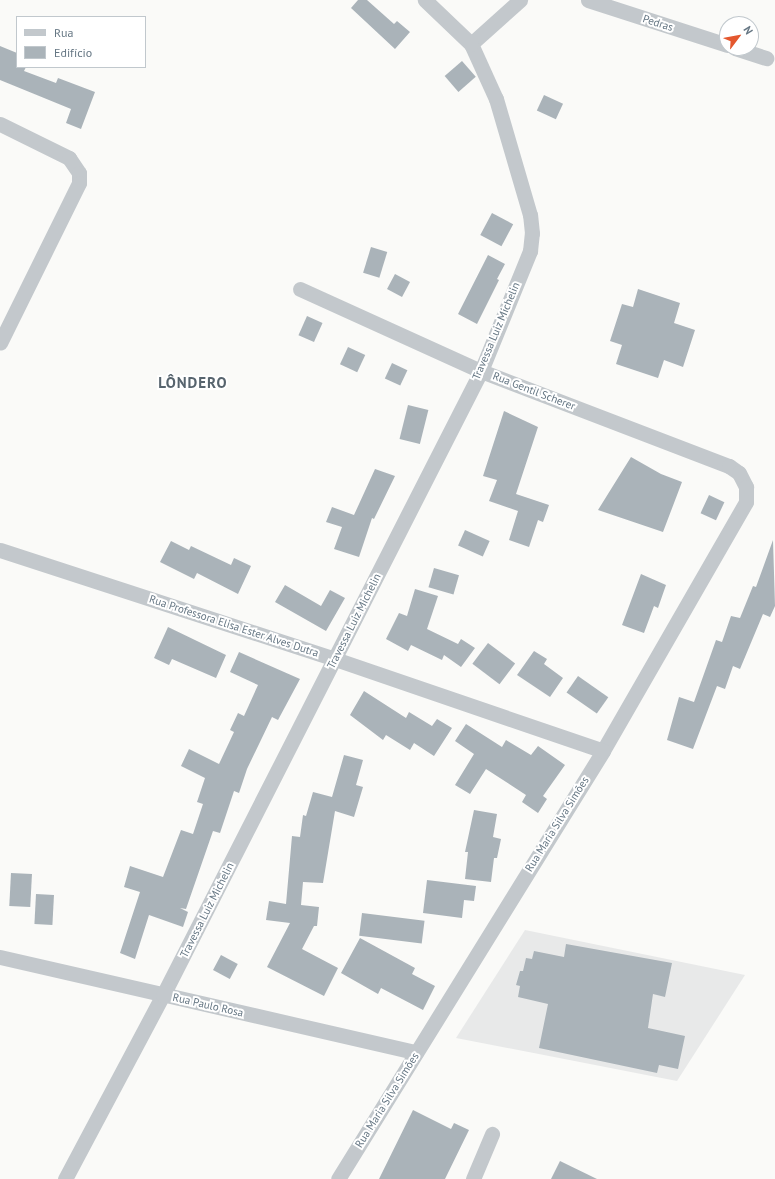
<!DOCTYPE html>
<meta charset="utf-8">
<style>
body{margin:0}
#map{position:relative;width:775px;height:1179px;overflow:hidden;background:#fafaf8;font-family:"PT Sans",sans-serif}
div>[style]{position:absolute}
.built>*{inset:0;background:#e8e9e9}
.building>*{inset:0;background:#aab3b9;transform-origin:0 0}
.minor>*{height:15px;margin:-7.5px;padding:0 7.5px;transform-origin:7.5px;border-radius:7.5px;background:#c3c8cc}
span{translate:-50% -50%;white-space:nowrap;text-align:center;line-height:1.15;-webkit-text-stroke:4px #fff;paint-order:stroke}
.street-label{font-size:11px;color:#657683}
.district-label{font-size:15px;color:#57646e;font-weight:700;letter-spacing:1px}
.legend{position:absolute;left:16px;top:16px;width:130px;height:52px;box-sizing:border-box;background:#fff;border:1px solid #c1c8cd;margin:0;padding:5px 7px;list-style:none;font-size:12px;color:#657683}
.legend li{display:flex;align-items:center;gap:8px;height:20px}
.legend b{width:20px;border:1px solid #c1c8cd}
.north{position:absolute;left:719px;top:16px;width:40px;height:40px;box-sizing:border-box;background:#fff;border:1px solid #c1c8cd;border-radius:50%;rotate:58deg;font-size:11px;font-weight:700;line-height:16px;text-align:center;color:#657683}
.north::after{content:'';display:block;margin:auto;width:14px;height:18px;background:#e4572e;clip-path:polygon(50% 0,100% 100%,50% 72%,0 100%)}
</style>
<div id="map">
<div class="built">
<div style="clip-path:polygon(525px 930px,745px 975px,677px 1081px,456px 1038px)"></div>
</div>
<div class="building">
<div style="clip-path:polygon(358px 0,367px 0,394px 24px,397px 21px,410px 32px,395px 49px,351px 8px)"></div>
<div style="clip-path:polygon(0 46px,17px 53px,17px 67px,26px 67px,24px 71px,56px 83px,58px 78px,95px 92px,81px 129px,66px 123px,71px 109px,0 80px)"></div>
<div style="left:462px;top:61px;width:21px;height:23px;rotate:49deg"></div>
<div style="left:544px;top:95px;width:21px;height:17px;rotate:25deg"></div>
<div style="left:492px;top:213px;width:24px;height:25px;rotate:28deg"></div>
<div style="left:371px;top:247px;width:17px;height:27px;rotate:17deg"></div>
<div style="clip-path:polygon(488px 255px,505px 264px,497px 279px,499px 280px,477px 324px,458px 314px)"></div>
<div style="left:395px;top:274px;width:17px;height:17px;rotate:28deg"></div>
<div style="clip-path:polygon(638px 289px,680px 303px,674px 323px,695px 330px,683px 367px,664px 360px,658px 378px,616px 364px,622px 345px,610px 341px,622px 304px,633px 307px)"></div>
<div style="left:307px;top:316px;width:17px;height:21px;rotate:24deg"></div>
<div style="left:348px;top:347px;width:19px;height:19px;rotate:25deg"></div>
<div style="left:392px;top:363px;width:17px;height:17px;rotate:25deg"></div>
<div style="left:408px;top:405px;width:21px;height:35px;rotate:14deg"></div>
<div style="clip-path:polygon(504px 411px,538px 427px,516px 494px,549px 505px,543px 522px,538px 520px,529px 547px,509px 540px,518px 511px,489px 501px,497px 480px,483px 476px)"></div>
<div style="clip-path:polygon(631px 457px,661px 474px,682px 482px,663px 532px,598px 510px)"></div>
<div style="clip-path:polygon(375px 469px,395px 476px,374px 519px,372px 518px,359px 557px,334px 549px,342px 527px,326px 522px,332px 507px,354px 515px)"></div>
<div style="left:709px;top:495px;width:17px;height:20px;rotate:25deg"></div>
<div style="left:465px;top:530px;width:27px;height:17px;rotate:24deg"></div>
<div style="clip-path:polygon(773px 540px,775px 606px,770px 617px,763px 614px,740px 669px,733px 666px,725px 689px,717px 686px,693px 749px,667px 740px,679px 697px,694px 702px,716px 640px,722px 642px,731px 616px,740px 618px,753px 586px,756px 587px)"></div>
<div style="clip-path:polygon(171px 541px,189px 550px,191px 546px,231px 565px,234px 558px,251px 566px,238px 594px,197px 573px,194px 579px,160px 562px)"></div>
<div style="left:434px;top:568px;width:26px;height:20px;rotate:16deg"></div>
<div style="clip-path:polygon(641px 574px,666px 585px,658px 608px,654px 606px,644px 633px,622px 625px)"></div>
<div style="clip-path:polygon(285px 585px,321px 606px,330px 590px,345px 598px,326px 631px,275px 602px)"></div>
<div style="clip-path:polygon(415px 589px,438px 596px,427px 629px,458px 644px,461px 639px,475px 648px,461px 667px,444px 655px,442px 660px,411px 645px,408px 651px,386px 639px,399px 613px,407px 616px)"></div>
<div style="clip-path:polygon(168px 627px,226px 655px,216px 678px,172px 659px,169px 665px,154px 658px)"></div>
<div style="left:488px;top:643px;width:34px;height:26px;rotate:37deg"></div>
<div style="clip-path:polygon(534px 651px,547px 659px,544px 664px,563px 678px,550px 697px,517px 675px)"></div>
<div style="clip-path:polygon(239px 652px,300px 679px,278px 720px,272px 717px,247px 769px,239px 793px,234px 791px,220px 833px,213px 831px,186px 909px,180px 908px,188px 912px,183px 927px,149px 915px,135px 959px,120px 953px,140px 892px,124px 887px,130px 866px,163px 877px,181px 830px,193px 834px,203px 804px,197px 802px,205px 778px,181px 766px,189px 749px,219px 764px,234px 732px,230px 730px,238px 713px,244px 716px,258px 685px,230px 672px)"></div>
<div style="left:578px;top:676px;width:37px;height:20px;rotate:35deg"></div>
<div style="clip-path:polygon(364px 691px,406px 718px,409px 712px,432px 726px,437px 719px,452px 728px,434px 756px,414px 743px,410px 750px,386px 735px,383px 740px,350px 715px)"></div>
<div style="clip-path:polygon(466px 724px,502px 747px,506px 740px,531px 755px,538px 746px,565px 765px,543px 796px,547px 799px,538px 813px,522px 802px,526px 795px,486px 769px,470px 794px,455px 785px,474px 754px,455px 741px)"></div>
<div style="clip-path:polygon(344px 755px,363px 760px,356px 785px,363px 787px,354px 817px,335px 811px,323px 883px,303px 882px,301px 905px,319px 907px,317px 926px,314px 926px,302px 949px,338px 968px,324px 996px,267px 967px,290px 923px,266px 920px,269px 901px,286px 904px,292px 836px,300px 837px,303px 815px,306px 816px,313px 792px,332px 797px)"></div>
<div style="clip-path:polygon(474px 810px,497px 814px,493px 837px,501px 839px,497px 858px,494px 858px,491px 882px,465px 879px,468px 852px,465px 852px)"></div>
<div style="left:11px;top:873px;width:21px;height:33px;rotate:3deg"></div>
<div style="clip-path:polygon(427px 880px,476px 886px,474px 901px,464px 900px,462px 918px,423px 913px)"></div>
<div style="left:36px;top:894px;width:18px;height:30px;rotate:3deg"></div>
<div style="left:362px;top:913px;width:63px;height:23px;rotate:7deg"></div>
<div style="clip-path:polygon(360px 938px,415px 968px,412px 974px,435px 986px,423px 1010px,381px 988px,378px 994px,341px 973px)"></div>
<div style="clip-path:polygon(566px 944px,672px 963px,665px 997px,653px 994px,648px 1028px,685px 1036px,678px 1069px,659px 1065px,657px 1073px,539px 1048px,548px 1004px,518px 997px,520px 986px,516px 985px,520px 971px,523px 971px,526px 958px,532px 959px,534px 951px,564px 957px)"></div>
<div style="left:221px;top:955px;width:19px;height:17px;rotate:28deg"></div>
<div style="clip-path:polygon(413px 1110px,451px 1129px,454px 1123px,469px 1130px,445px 1179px,379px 1179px)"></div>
<div style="clip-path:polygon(560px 1161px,597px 1179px,551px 1179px)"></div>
</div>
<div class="minor">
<div style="left:588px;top:0;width:146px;rotate:17.9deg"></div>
<div style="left:471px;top:44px;width:66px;rotate:-41.9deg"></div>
<div style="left:735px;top:48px;width:33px;rotate:18deg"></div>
<div style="left:0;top:124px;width:77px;rotate:26.2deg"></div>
<div style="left:69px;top:158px;width:18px;rotate:56deg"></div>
<div style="left:79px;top:173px;width:10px;rotate:90deg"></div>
<div style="left:79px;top:183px;width:178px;rotate:116.3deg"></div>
<div style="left:300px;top:289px;width:199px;rotate:24.4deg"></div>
<div style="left:481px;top:371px;width:266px;rotate:21deg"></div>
<div style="left:729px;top:466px;width:12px;rotate:35deg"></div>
<div style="left:739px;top:473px;width:16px;rotate:63deg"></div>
<div style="left:746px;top:487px;width:15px;rotate:90deg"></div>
<div style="left:746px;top:502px;width:287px;rotate:119.9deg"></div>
<div style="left:603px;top:751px;width:503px;rotate:121.76deg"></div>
<div style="left:0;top:550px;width:352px;rotate:18deg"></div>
<div style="left:335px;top:659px;width:283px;rotate:18.9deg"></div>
<div style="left:0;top:957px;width:427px;rotate:12.9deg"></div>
<div style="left:65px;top:1179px;width:208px;rotate:-62deg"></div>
<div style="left:163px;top:995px;width:700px;rotate:-63deg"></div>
<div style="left:481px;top:371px;width:130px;rotate:-67.8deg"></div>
<div style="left:530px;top:251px;width:18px;rotate:-84deg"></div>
<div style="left:532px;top:233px;width:18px;rotate:-96deg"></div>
<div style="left:530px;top:215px;width:121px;rotate:-106.3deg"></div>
<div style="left:496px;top:99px;width:60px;rotate:-114.4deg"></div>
<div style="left:471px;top:44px;width:64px;rotate:-136.3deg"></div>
<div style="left:473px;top:1179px;width:49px;rotate:-67.1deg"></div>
</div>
<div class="street-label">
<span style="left:658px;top:23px;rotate:18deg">Pedras</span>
<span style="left:496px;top:331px;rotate:-67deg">Travessa Luiz Michelin</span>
<span style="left:534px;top:391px;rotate:21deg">Rua Gentil Scherer</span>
<span style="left:354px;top:621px;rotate:-63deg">Travessa Luiz Michelin</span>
<span style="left:234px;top:626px;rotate:18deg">Rua Professora Elisa Ester Alves Dutra</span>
<span style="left:557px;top:824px;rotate:-58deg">Rua Maria Silva Simões</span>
<span style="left:207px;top:910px;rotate:-63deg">Travessa Luiz Michelin</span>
<span style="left:208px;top:1005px;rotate:13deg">Rua Paulo Rosa</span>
<span style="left:387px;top:1100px;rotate:-58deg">Rua Maria Silva Simões</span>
</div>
<div class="district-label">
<span style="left:193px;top:383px">LÔNDERO</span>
</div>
<ul class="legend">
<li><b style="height:5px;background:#c3c8cc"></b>Rua</li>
<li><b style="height:11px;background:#aab3b9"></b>Edifício</li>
</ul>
<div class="north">N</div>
</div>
